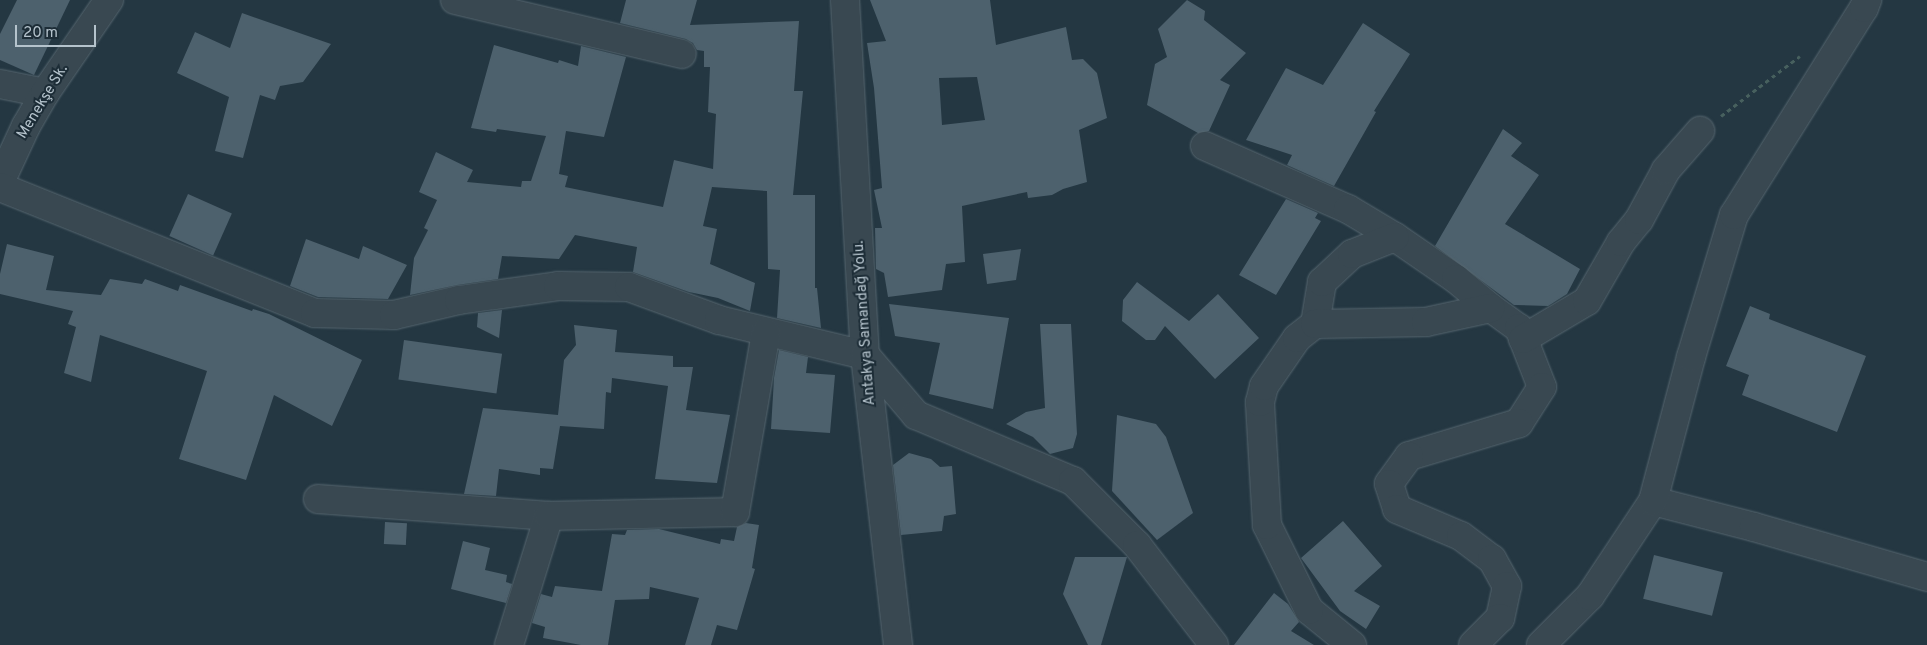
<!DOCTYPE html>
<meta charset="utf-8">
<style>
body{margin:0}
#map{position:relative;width:1927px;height:645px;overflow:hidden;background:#243742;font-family:Overpass,sans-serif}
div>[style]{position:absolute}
.building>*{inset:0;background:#4d616d;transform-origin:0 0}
.path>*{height:3px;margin-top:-1.5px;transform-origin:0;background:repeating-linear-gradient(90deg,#47605e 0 4px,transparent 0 8px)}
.roads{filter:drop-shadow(0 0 1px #56666f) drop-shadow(0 0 1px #56666f)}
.minor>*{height:28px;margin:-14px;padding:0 14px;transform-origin:14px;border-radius:14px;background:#394851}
span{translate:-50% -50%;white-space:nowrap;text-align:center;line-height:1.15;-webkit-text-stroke:4px #1d2d37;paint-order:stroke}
.street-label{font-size:15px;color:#b5c3cc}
.scale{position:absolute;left:15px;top:25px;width:81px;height:22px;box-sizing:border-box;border:2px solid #b5c3cc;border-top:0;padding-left:6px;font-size:15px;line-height:18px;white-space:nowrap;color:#b5c3cc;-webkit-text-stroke:4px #1d2d37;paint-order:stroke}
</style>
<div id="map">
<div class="building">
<div style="clip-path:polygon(17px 0,70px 0,34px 75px,0 60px,0 34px)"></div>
<div style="clip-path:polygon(626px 0,697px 0,690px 25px,799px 21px,794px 91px,803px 91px,793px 195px,815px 195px,815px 288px,817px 288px,821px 328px,777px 318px,780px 270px,768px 269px,767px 191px,712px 187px,703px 226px,717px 229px,710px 264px,755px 283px,750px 311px,718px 298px,689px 292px,633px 272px,637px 247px,575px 235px,559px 259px,502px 256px,498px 279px,457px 285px,410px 295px,414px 258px,428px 230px,424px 228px,437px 200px,419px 192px,436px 152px,473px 170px,467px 182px,521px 187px,522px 181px,531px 181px,546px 136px,497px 129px,496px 132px,471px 128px,494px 45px,558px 63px,559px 60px,578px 66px,581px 46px,626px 57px,604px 137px,566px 131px,559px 174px,568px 176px,565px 187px,663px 207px,674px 160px,713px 169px,716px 114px,708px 112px,710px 67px,704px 67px,704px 51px,697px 50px,693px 43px,686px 39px,620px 23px)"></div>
<div style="clip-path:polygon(evenodd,870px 0,990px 0,996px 45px,1066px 27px,1072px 60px,1083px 59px,1097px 73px,1107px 118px,1079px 130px,1087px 182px,1063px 189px,1052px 195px,1028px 198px,1027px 192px,962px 206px,965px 262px,946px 264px,942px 290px,888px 297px,884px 273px,876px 269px,875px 228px,882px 228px,874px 190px,882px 188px,874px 88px,867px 43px,886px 41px,870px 0,977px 77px,985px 120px,942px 125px,939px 78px,977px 77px)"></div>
<div style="clip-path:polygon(1187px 0,1205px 11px,1204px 20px,1246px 53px,1220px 80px,1230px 85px,1209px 131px,1198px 133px,1147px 105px,1155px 64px,1167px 57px,1158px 29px)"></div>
<div style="clip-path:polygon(242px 13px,331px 44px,303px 82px,280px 86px,275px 100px,260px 95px,243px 158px,215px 151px,229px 97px,177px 73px,195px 32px,230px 48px)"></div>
<div style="clip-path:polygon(1363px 23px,1410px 54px,1374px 111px,1376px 112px,1334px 186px,1287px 165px,1292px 155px,1246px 140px,1286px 68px,1323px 85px)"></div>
<div style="clip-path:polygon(1503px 129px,1522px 143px,1511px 156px,1539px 175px,1505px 224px,1580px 269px,1567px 294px,1548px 306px,1514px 305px,1435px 246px)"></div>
<div style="left:188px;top:194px;width:48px;height:46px;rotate:24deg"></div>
<div style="clip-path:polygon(1286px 199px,1318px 213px,1315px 218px,1321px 221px,1276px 295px,1239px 275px)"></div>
<div style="clip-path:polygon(306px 239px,359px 259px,363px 246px,407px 265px,388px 299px,318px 297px,290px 286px)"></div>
<div style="clip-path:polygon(7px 244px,54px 256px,46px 290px,101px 295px,110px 279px,142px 284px,145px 279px,178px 291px,180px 285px,252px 311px,253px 309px,269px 314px,362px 360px,332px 426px,274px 395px,246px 480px,179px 459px,207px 371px,100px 335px,91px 382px,64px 373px,76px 327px,68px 324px,73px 311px,0 294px,0 274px)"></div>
<div style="clip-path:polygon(1021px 249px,1016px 280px,987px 284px,983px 254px)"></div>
<div style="clip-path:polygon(1137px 282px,1189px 321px,1218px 294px,1259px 338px,1215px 379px,1165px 326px,1155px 340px,1146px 340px,1122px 321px,1123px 300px)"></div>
<div style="clip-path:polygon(889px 304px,1009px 318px,993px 409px,929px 394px,940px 343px,895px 336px)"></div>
<div style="clip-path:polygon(1750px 306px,1770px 314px,1769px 319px,1866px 356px,1837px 432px,1742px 395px,1749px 375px,1726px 366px)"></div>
<div style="clip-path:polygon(502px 310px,499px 338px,477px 327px,478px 313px)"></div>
<div style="clip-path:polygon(1040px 324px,1071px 324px,1077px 434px,1073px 448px,1050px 454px,1033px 437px,1006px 424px,1026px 412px,1045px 408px)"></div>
<div style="clip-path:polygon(574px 325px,617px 330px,615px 352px,673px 356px,673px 367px,693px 367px,686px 410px,730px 415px,717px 483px,655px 479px,668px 386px,612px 378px,611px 393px,606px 392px,604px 429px,560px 426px,553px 469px,540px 468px,540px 475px,499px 469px,496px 496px,464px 494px,483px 408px,558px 415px,564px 360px,576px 345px)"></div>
<div style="left:404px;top:340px;width:99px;height:40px;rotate:8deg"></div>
<div style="clip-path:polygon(779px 350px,808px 357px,806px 373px,835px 375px,830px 433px,771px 429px,774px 378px)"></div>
<div style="clip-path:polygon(1117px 415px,1156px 424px,1166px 437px,1193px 513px,1157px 540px,1112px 491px)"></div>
<div style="clip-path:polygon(909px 453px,931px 459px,940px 467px,952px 466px,956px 514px,944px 516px,942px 531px,901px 535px,893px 465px)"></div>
<div style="clip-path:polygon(1343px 521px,1382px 566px,1354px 591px,1380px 606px,1366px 629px,1340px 611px,1301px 558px)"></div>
<div style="left:385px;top:522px;width:22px;height:22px;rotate:3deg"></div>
<div style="clip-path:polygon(746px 523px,759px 525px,752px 568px,755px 569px,737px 630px,717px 625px,711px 645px,685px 645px,699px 598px,650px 587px,649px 599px,615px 600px,608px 645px,581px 645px,543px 638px,545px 627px,532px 623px,541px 594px,552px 597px,555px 586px,602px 591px,612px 534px,625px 535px,627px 530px,659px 529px,720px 544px,721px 539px,734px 541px,737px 527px)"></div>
<div style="clip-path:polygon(463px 541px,490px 548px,485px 570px,507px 575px,506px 582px,512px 584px,506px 603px,451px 589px)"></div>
<div style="left:1654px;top:555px;width:71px;height:45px;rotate:14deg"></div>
<div style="clip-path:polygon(1075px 557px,1127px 557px,1101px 645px,1088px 645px,1063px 594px)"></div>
<div style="clip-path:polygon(1274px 593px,1288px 604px,1299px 622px,1291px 631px,1314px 645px,1234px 645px)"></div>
</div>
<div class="path">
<div style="left:1721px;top:116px;width:99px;rotate:-37.2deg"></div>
</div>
<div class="roads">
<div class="minor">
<div style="left:455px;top:0;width:233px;rotate:13.4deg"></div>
<div style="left:845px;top:0;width:356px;rotate:86.8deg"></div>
<div style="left:865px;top:355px;width:292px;rotate:83.5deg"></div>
<div style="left:0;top:84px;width:46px;rotate:11.3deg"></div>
<div style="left:1205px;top:146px;width:156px;rotate:23.8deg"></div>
<div style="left:1348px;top:209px;width:55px;rotate:30.8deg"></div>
<div style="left:1395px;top:237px;width:74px;rotate:34.5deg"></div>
<div style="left:1456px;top:279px;width:45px;rotate:39.6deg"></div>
<div style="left:1491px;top:308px;width:34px;rotate:36deg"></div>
<div style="left:1519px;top:328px;width:63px;rotate:68.7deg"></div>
<div style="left:1542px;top:387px;width:43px;rotate:122.6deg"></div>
<div style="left:1519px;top:423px;width:115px;rotate:163.3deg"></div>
<div style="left:1409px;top:456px;width:34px;rotate:126deg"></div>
<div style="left:1389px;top:484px;width:26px;rotate:72deg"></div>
<div style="left:1397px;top:509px;width:69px;rotate:22.9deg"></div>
<div style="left:1461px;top:536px;width:39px;rotate:37deg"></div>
<div style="left:1492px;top:559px;width:31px;rotate:61deg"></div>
<div style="left:1507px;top:586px;width:33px;rotate:102deg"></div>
<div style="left:1500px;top:618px;width:38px;rotate:135deg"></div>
<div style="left:0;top:182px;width:62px;rotate:-65.1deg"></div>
<div style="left:26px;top:126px;width:38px;rotate:-60deg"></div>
<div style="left:45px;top:93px;width:113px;rotate:-55.5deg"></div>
<div style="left:0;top:187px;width:339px;rotate:21.8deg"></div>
<div style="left:315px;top:313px;width:79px;rotate:1.5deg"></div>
<div style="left:394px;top:315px;width:67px;rotate:-13deg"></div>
<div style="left:459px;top:300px;width:100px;rotate:-8deg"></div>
<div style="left:558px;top:286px;width:71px;rotate:0.8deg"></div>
<div style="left:629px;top:287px;width:96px;rotate:20.1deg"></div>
<div style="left:719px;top:320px;width:150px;rotate:13.5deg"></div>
<div style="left:865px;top:355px;width:79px;rotate:49.6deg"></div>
<div style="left:916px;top:415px;width:170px;rotate:22.8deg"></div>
<div style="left:1073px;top:481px;width:91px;rotate:45deg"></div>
<div style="left:1137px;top:545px;width:126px;rotate:52.4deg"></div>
<div style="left:1315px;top:324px;width:43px;rotate:-80.5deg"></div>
<div style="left:1322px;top:282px;width:41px;rotate:-43deg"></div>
<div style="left:1352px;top:254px;width:46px;rotate:-21.6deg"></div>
<div style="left:1523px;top:339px;width:74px;rotate:-30.7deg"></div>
<div style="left:1587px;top:301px;width:68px;rotate:-60deg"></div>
<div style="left:1621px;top:242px;width:28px;rotate:-51deg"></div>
<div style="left:1639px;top:220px;width:57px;rotate:-61.6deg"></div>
<div style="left:1666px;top:170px;width:52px;rotate:-48.9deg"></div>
<div style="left:318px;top:499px;width:232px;rotate:4.2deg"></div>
<div style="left:1653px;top:501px;width:104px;rotate:14.4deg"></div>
<div style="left:1754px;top:527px;width:180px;rotate:16.1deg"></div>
<div style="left:509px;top:645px;width:135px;rotate:-72.8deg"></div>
<div style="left:549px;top:516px;width:186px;rotate:-1.2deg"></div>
<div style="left:735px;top:512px;width:182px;rotate:-80.2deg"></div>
<div style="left:1352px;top:645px;width:55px;rotate:-140.9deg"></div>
<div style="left:1309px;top:610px;width:95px;rotate:-116.3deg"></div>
<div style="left:1267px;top:525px;width:123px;rotate:-93.3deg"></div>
<div style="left:1260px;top:402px;width:16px;rotate:-76deg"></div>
<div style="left:1264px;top:386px;width:58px;rotate:-55.5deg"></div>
<div style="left:1297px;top:338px;width:23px;rotate:-38deg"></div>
<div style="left:1315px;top:324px;width:111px;rotate:-1deg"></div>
<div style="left:1426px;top:322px;width:66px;rotate:-12.2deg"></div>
<div style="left:1541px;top:645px;width:69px;rotate:-45deg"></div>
<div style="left:1590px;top:596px;width:114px;rotate:-56.4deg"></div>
<div style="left:1653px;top:501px;width:149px;rotate:-75.2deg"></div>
<div style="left:1691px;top:357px;width:148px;rotate:-73.2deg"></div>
<div style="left:1734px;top:215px;width:244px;rotate:-57.9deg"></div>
<div style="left:1864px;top:8px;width:9px;rotate:-69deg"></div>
</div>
</div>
<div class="street-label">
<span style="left:43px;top:102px;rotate:-59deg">Menekşe Sk.</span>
<span style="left:865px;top:323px;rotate:-94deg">Antakya Samandağ Yolu.</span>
</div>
<div class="scale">20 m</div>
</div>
